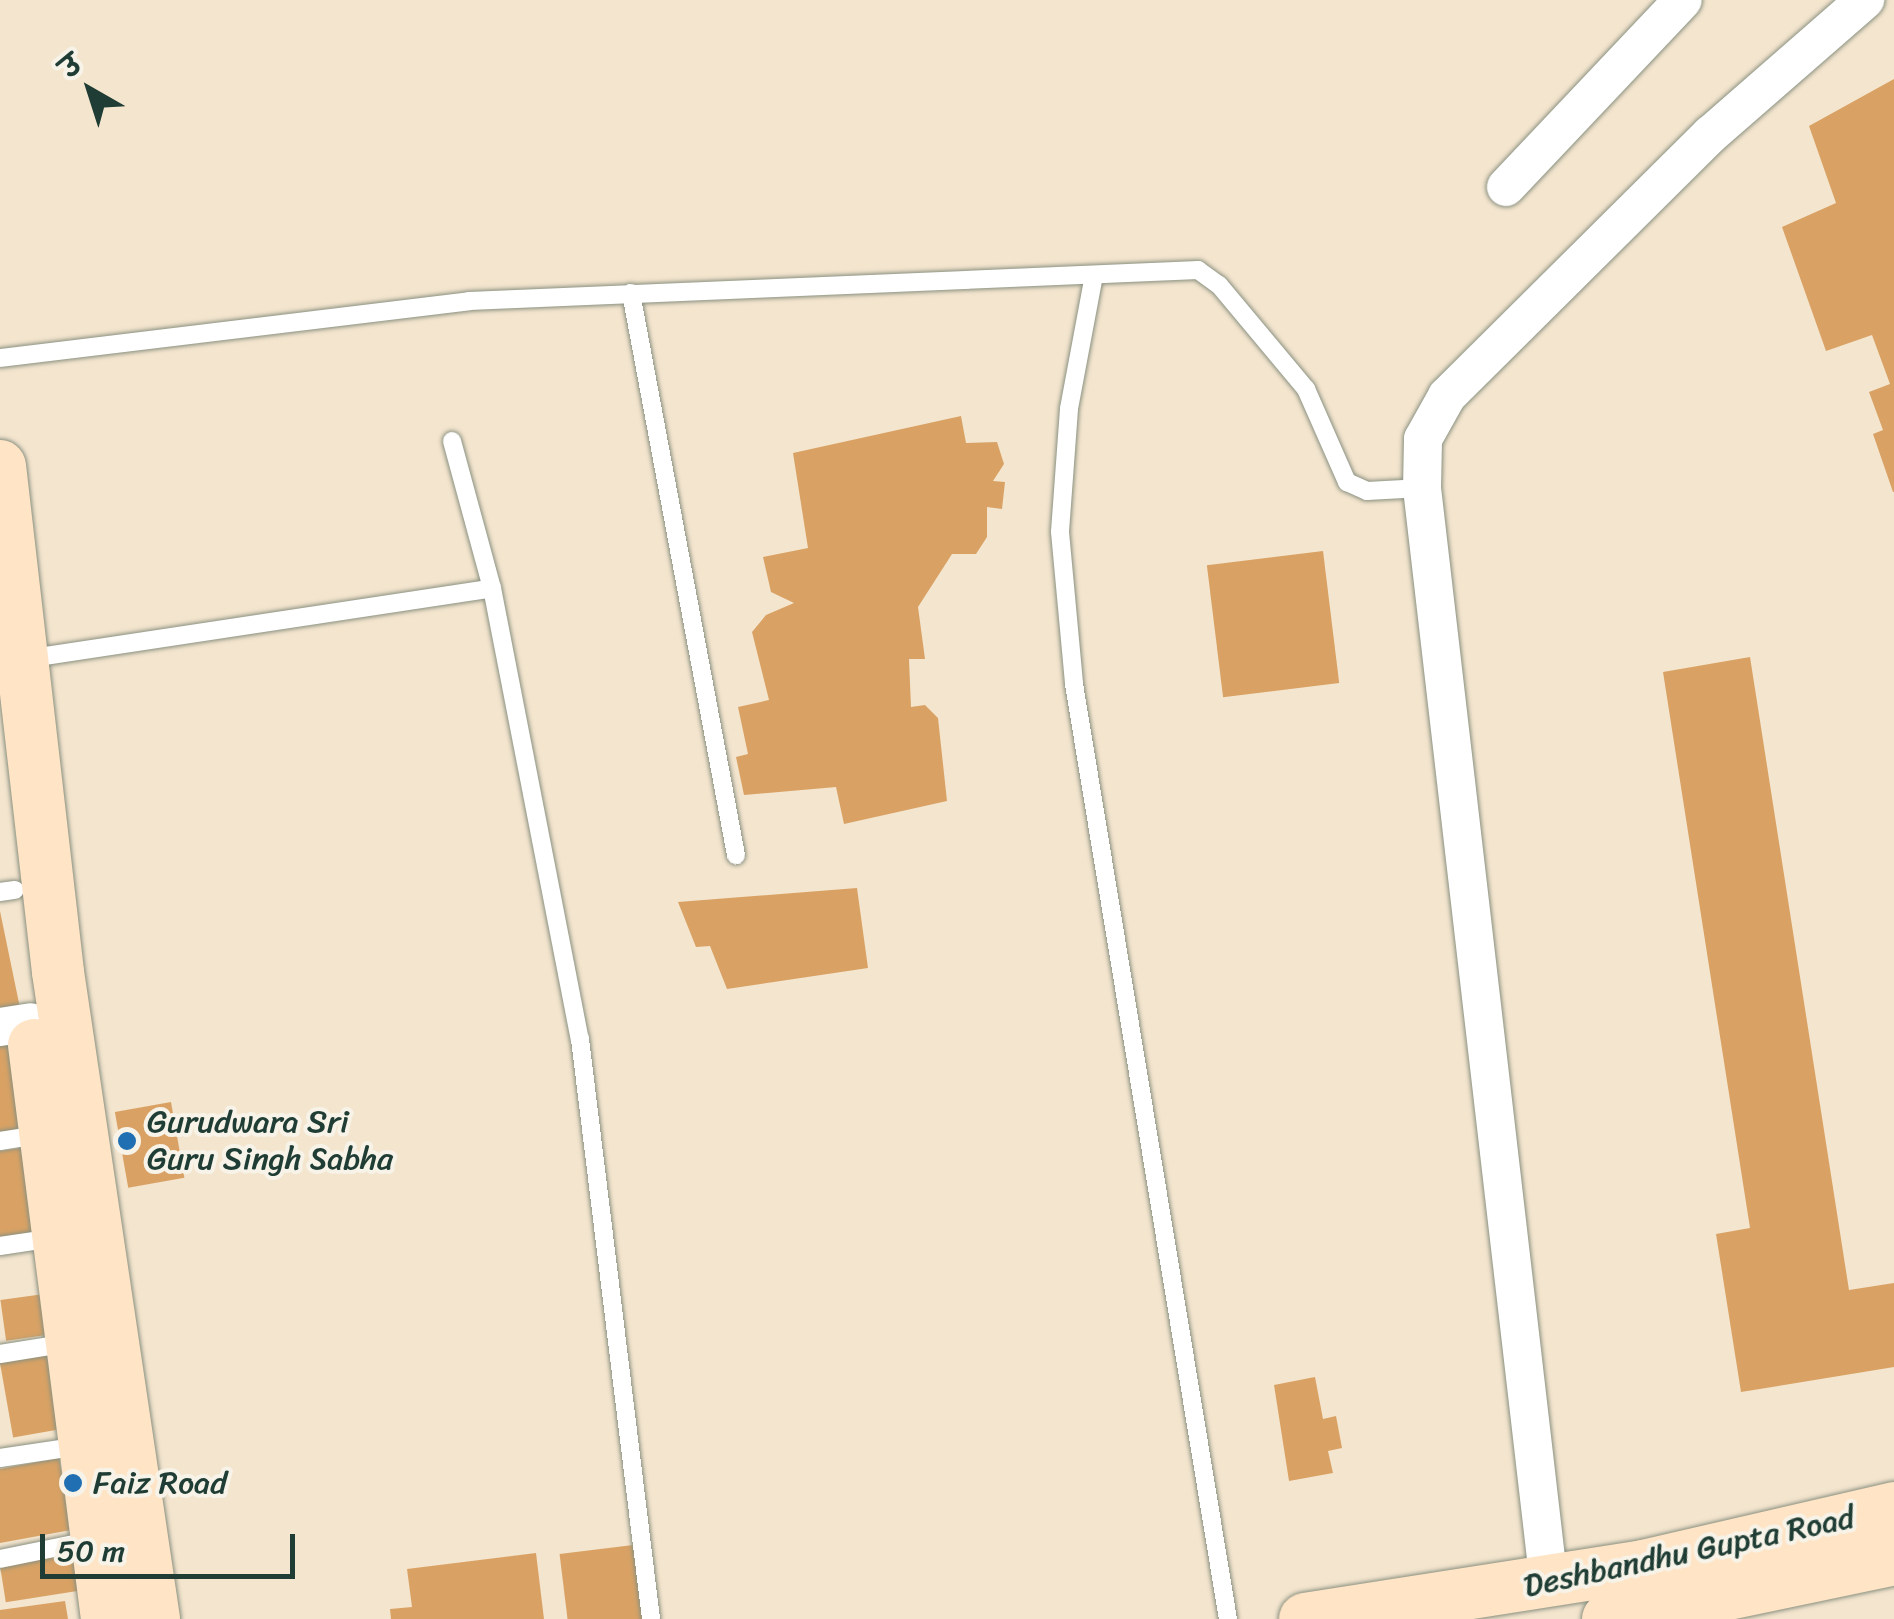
<!DOCTYPE html>
<meta charset="utf-8">
<style>
body{margin:0}
#map{position:relative;width:1894px;height:1619px;overflow:hidden;background:#f4e5ce;font-family:Sriracha,"Playpen Sans Deva",sans-serif}
div>[style]{position:absolute}
.building>*{inset:0;background:#d9a264;transform-origin:0 0}
.roads{filter:drop-shadow(0 0 2px #8a9181) drop-shadow(0 0 2px #8a9181)}
.lane>*{height:18px;margin:-9px;padding:0 9px;transform-origin:9px;border-radius:9px;background:#fff}
.street>*{height:38px;margin:-19px;padding:0 19px;transform-origin:19px;border-radius:19px;background:#fff}
.secondary>*{height:52px;margin:-26px;padding:0 26px;transform-origin:26px;border-radius:26px;background:#ffe4c6}
.dots>*{width:28px;height:28px;translate:-50% -50%;box-sizing:border-box;border:5px solid #f7f3e8;border-radius:50%}
span{translate:-50% -50%;white-space:nowrap;text-align:center;line-height:1.15;-webkit-text-stroke:8px #f7f3e8;paint-order:stroke}
.poi-label{font-size:32px;color:#1f3d34}
.left{translate:0 -50%;text-align:left}
.street-label{font-size:32px;color:#1f3d34}
.north{position:absolute;left:40px;top:40px;width:100px;height:100px;-webkit-text-stroke:8px #f7f3e8;paint-order:stroke;rotate:321deg;font-size:28px;font-weight:700;line-height:40px;text-align:center;color:#1f3d34}
.north::after{content:'';display:block;margin:auto;width:35px;height:45px;background:#1f3d34;clip-path:polygon(50% 0,100% 100%,50% 72%,0 100%)}
.scale{position:absolute;left:40px;top:1534px;width:255px;height:45px;box-sizing:border-box;border:5px solid #1f3d34;border-top:0;padding-left:12px;font-size:30px;line-height:35px;white-space:nowrap;color:#1f3d34;-webkit-text-stroke:8px #f7f3e8;paint-order:stroke}
</style>
<div id="map">
<div class="building">
<div style="clip-path:polygon(1894px 79px,1894px 492px,1893px 492px,1873px 434px,1883px 430px,1869px 392px,1890px 384px,1872px 335px,1826px 351px,1782px 227px,1836px 203px,1809px 126px)"></div>
<div style="clip-path:polygon(961px 416px,966px 443px,997px 442px,1004px 464px,993px 481px,1005px 482px,1002px 509px,987px 507px,987px 537px,976px 554px,952px 554px,918px 607px,925px 659px,909px 659px,911px 707px,925px 705px,938px 718px,947px 801px,844px 824px,836px 787px,744px 795px,736px 757px,748px 754px,738px 707px,769px 700px,752px 632px,766px 615px,794px 603px,771px 592px,763px 557px,808px 548px,793px 453px)"></div>
<div style="left:1323px;top:551px;width:133px;height:117px;rotate:83deg"></div>
<div style="clip-path:polygon(1750px 657px,1849px 1290px,1894px 1283px,1894px 1367px,1741px 1392px,1716px 1234px,1750px 1228px,1663px 672px)"></div>
<div style="clip-path:polygon(857px 888px,868px 968px,727px 989px,710px 946px,696px 947px,678px 902px)"></div>
<div style="clip-path:polygon(0 911px,20px 1008px,0 1012px)"></div>
<div style="clip-path:polygon(14px 1034px,29px 1128px,0 1133px,0 1036px)"></div>
<div style="left:171px;top:1102px;width:77px;height:57px;rotate:80deg"></div>
<div style="clip-path:polygon(36px 1146px,48px 1232px,0 1238px,0 1151px)"></div>
<div style="left:44px;top:1294px;width:41px;height:44px;rotate:82deg"></div>
<div style="left:61px;top:1352px;width:76px;height:62px;rotate:80deg"></div>
<div style="clip-path:polygon(1315px 1377px,1323px 1419px,1336px 1416px,1342px 1448px,1328px 1451px,1333px 1473px,1289px 1481px,1274px 1385px)"></div>
<div style="clip-path:polygon(59px 1458px,71px 1530px,0 1543px,0 1469px)"></div>
<div style="left:633px;top:1545px;width:75px;height:74px;rotate:83deg"></div>
<div style="left:81px;top:1553px;width:37px;height:82px;rotate:81deg"></div>
<div style="clip-path:polygon(536px 1553px,544px 1619px,391px 1619px,390px 1609px,412px 1607px,407px 1569px)"></div>
<div style="clip-path:polygon(65px 1601px,68px 1619px,0 1619px,0 1610px)"></div>
</div>
<div class="roads">
<div class="lane">
<div style="left:1094px;top:275px;width:136px;rotate:100.6deg"></div>
<div style="left:1069px;top:409px;width:123px;rotate:94.2deg"></div>
<div style="left:1060px;top:532px;width:153px;rotate:84.7deg"></div>
<div style="left:1074px;top:684px;width:948px;rotate:80.65deg"></div>
<div style="left:631px;top:293px;width:572px;rotate:79.42deg"></div>
<div style="left:0;top:358px;width:472px;rotate:-6.9deg"></div>
<div style="left:469px;top:301px;width:730px;rotate:-2.43deg"></div>
<div style="left:1198px;top:270px;width:26px;rotate:36deg"></div>
<div style="left:1219px;top:285px;width:136px;rotate:50.1deg"></div>
<div style="left:1306px;top:389px;width:102px;rotate:66.2deg"></div>
<div style="left:1347px;top:482px;width:22px;rotate:24deg"></div>
<div style="left:1367px;top:491px;width:55px;rotate:-3.1deg"></div>
<div style="left:452px;top:441px;width:152px;rotate:74.8deg"></div>
<div style="left:492px;top:588px;width:460px;rotate:79deg"></div>
<div style="left:580px;top:1039px;width:584px;rotate:83.02deg"></div>
<div style="left:25px;top:659px;width:472px;rotate:-8.6deg"></div>
<div style="left:0;top:892px;width:15px;rotate:-8deg"></div>
<div style="left:0;top:1141px;width:39px;rotate:-9deg"></div>
<div style="left:0;top:1246px;width:55px;rotate:-8.4deg"></div>
<div style="left:0;top:1354px;width:70px;rotate:-9.1deg"></div>
<div style="left:0;top:1458px;width:80px;rotate:-8.6deg"></div>
<div style="left:0;top:1559px;width:95px;rotate:-11.5deg"></div>
</div>
<div class="street">
<div style="left:1506px;top:187px;width:257px;rotate:-46.6deg"></div>
<div style="left:0;top:1027px;width:31px;rotate:-9deg"></div>
<div style="left:1549px;top:1584px;width:1103px;rotate:-96.61deg"></div>
<div style="left:1422px;top:488px;width:49px;rotate:-88.8deg"></div>
<div style="left:1423px;top:439px;width:49px;rotate:-60.8deg"></div>
<div style="left:1447px;top:396px;width:371px;rotate:-44.8deg"></div>
<div style="left:1710px;top:135px;width:206px;rotate:-41.1deg"></div>
</div>
<div class="secondary">
<div style="left:0;top:466px;width:509px;rotate:83.46deg"></div>
<div style="left:58px;top:972px;width:654px;rotate:81.56deg"></div>
<div style="left:34px;top:1045px;width:579px;rotate:82.75deg"></div>
<div style="left:1305px;top:1619px;width:342px;rotate:-8.9deg"></div>
<div style="left:1643px;top:1566px;width:258px;rotate:-13deg"></div>
<div style="left:1608px;top:1619px;width:292px;rotate:-11.8deg"></div>
</div>
</div>
<div class="dots">
<div style="left:127px;top:1141px;background:#1f6fb2"></div>
<div style="left:73px;top:1483px;background:#1f6fb2"></div>
</div>
<div class="poi-label">
<span class="left" style="left:147px;top:1141px">Gurudwara Sri<br>Guru Singh Sabha</span>
<span class="left" style="left:93px;top:1483px">Faiz Road</span>
</div>
<div class="street-label">
<span style="left:1689px;top:1552px;rotate:-12deg">Deshbandhu Gupta Road</span>
</div>
<div class="north">उ</div>
<div class="scale">50 m</div>
</div>
